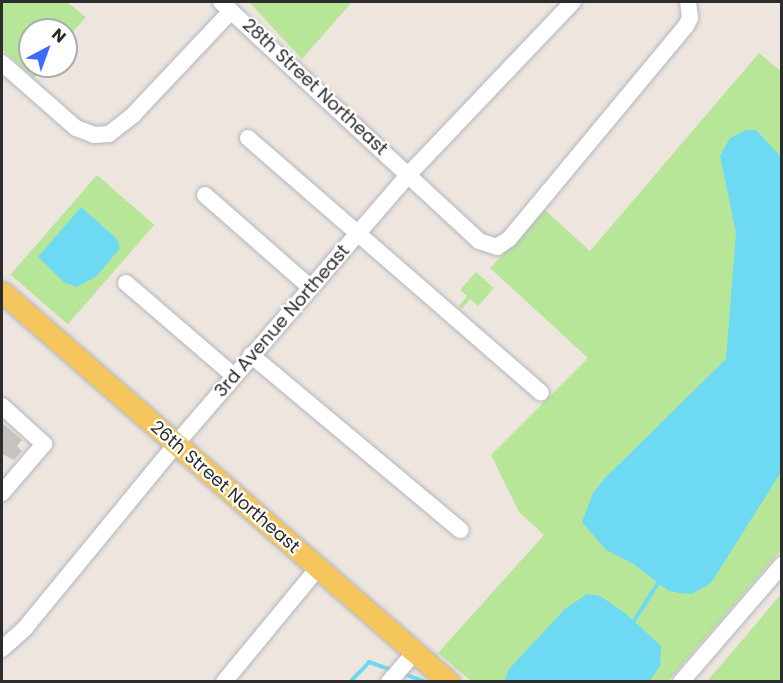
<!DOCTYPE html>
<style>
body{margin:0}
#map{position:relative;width:783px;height:683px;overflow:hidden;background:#eee6de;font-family:Poppins,sans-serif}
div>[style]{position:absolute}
.green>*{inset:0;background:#b8e699;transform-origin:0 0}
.water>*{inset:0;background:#6ed9f2}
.stream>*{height:4px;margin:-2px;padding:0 2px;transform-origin:2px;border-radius:2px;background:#6ed9f2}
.building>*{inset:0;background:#c9c3bd}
.roads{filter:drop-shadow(0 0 2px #b2b5c0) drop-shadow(0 0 2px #b2b5c0)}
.minor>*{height:16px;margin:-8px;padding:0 8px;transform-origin:8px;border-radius:8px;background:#fff}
.major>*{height:21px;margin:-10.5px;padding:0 10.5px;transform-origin:10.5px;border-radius:10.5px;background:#f5c65c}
span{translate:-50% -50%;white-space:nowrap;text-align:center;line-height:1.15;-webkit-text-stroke:4.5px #fff;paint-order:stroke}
.street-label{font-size:18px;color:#2c2c2c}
.frame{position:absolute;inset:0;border:3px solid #2c2c2c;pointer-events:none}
.north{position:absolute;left:18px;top:18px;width:60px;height:60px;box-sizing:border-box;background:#fff;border:2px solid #ababab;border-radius:50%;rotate:41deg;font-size:16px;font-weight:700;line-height:24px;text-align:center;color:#2c2c2c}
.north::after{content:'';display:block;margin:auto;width:21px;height:27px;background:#396cff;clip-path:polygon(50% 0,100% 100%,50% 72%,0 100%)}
</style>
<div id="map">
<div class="green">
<div style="clip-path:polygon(2px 2px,67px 2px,86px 17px,66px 40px,66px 30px,30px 30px,30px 66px,44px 66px,34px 78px,2px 49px)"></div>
<div style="clip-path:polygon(249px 2px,352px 2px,302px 59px)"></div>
<div style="clip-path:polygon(759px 53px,782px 72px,781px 550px,668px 681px,471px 681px,438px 653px,544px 535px,519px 512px,491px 455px,588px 358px,490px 268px,545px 210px,590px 251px)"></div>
<div style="left:97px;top:175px;width:76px;height:132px;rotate:41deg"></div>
<div style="clip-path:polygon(476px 272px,494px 288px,478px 306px,470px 299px,462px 309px,459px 306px,467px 296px,460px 290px)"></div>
<div style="clip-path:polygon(781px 594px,781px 681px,707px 681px,739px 644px)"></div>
</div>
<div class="water">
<div style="clip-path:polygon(746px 130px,756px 130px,781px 157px,781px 472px,711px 583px,692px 594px,679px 593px,667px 590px,634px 564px,606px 550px,582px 522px,593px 493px,605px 478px,726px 359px,736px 233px,720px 156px,730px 138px)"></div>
<div style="clip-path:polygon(81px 207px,117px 239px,120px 248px,97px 276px,77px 287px,64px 282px,38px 257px)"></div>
<div style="clip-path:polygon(587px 594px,600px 596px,625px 613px,661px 646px,660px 666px,650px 681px,504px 681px,509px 669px,565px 609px)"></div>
</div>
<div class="stream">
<div style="left:632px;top:624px;width:52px;rotate:-57.5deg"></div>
<div style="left:404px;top:674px;width:23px;rotate:20deg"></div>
<div style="left:350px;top:682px;width:28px;rotate:-46deg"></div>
<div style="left:369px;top:662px;width:27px;rotate:20deg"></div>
</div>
<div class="building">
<div style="clip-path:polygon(2px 423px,22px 440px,17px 446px,22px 451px,14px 460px,2px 454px)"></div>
</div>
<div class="roads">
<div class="minor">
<div style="left:221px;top:2px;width:352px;rotate:42.8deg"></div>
<div style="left:479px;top:241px;width:19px;rotate:18deg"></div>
<div style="left:497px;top:247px;width:14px;rotate:-34deg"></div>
<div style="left:509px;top:239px;width:277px;rotate:-50.3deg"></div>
<div style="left:686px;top:26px;width:9px;rotate:-63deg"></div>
<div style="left:690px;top:18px;width:16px;rotate:-97deg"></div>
<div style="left:2px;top:63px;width:98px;rotate:41.3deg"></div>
<div style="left:76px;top:128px;width:19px;rotate:21deg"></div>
<div style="left:94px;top:135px;width:15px;rotate:-4deg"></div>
<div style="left:109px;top:134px;width:31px;rotate:-38deg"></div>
<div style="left:133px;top:115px;width:143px;rotate:-46.7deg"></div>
<div style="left:248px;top:138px;width:388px;rotate:41deg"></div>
<div style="left:205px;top:195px;width:141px;rotate:41.3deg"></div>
<div style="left:126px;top:283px;width:143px;rotate:40.7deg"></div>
<div style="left:251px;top:355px;width:273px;rotate:39.9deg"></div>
<div style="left:2px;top:406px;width:57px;rotate:42.1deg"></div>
<div style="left:44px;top:444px;width:65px;rotate:130.6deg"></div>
<div style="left:2px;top:649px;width:31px;rotate:-42deg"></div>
<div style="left:25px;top:628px;width:238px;rotate:-50.6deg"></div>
<div style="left:176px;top:444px;width:358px;rotate:-49.2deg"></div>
<div style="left:410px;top:173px;width:236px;rotate:-46.4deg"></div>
<div style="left:224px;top:682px;width:148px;rotate:-50.5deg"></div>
<div style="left:389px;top:682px;width:40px;rotate:-49deg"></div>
<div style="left:681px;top:682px;width:155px;rotate:-49.2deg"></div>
</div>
<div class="major">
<div style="left:2px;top:292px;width:593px;rotate:41.1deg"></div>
</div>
</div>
<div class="street-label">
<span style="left:315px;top:87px;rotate:43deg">28th Street Northeast</span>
<span style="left:282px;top:321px;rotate:-49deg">3rd Avenue Northeast</span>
<span style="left:225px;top:487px;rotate:41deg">26th Street Northeast</span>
</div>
<div class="frame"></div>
<div class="north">N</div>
</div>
